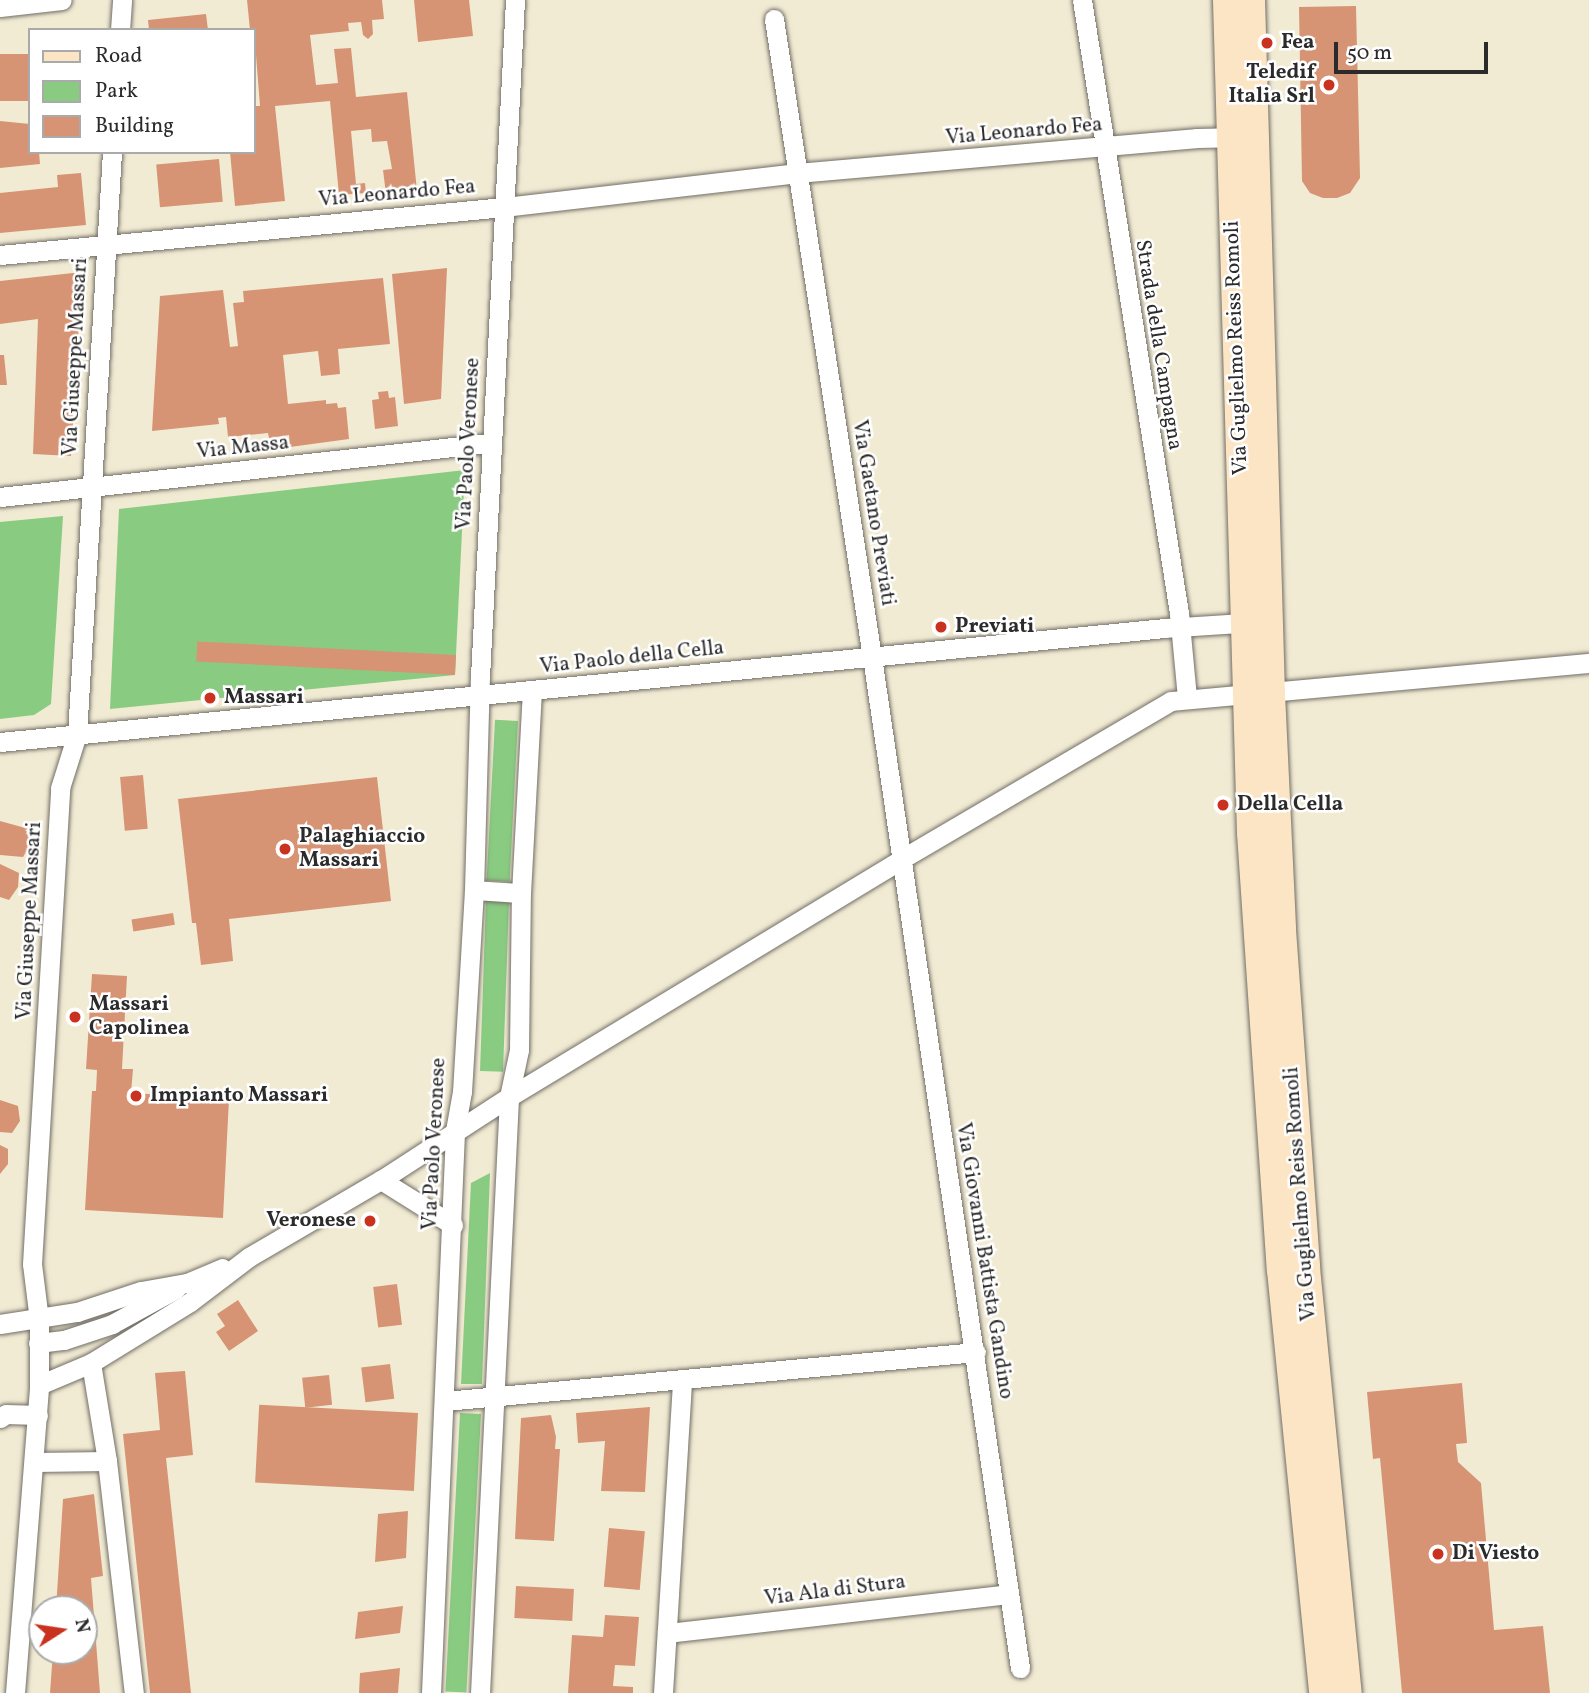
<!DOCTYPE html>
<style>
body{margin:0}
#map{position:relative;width:1589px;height:1693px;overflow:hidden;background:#f2ebd4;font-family:Vollkorn,serif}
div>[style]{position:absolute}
.green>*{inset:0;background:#8acb82;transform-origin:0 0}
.building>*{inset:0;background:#d69474;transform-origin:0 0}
.roads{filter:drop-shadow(0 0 2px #716e66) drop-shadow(0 0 2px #716e66)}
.street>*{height:19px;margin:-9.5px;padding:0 9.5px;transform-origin:9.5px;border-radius:9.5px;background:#fff}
.secondary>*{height:28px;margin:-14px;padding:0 14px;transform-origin:14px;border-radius:14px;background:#fce5c4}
.dots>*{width:19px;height:19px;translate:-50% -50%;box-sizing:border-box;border:4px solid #fff;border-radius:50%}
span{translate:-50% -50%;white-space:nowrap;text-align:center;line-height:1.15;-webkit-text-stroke:5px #fff;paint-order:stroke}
.poi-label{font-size:21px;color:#2b2b2b;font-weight:700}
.left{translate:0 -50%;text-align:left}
.right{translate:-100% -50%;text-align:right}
.street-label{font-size:21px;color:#2b2b2b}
.legend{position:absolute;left:28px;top:28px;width:228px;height:126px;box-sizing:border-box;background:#fff;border:2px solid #aaa;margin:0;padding:9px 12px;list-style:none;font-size:21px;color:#2b2b2b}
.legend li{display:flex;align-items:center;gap:14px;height:35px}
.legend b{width:35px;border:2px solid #aaa}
.north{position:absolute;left:28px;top:1595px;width:70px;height:70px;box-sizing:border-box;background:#fff;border:2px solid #aaa;border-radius:50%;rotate:78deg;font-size:19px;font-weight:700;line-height:28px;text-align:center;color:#2b2b2b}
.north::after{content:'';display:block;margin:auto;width:24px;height:32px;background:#c8321e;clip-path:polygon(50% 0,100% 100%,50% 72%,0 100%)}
.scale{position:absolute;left:1334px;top:42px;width:154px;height:32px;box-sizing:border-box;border:4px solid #2b2b2b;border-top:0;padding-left:9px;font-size:21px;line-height:24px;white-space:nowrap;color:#2b2b2b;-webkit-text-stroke:5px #fff;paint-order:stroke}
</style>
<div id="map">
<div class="green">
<div style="clip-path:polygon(465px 470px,455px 675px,110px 709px,119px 509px)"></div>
<div style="clip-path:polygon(63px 516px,51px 704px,34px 715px,0 719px,0 522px)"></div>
<div style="left:518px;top:721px;width:161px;height:23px;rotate:93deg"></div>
<div style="left:486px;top:900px;width:23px;height:171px;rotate:2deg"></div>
<div style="clip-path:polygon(490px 1173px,482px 1384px,461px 1384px,471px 1183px)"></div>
<div style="left:481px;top:1414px;width:279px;height:21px;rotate:93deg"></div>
</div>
<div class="building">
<div style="clip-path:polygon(247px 0,382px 0,384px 19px,372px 20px,373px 34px,368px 39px,363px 35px,361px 22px,348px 23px,349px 31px,310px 35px,316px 85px,338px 83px,334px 49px,351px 48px,356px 97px,407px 92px,417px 191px,386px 194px,383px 170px,392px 169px,387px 141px,372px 142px,371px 129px,351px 131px,356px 184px,365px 183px,366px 193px,339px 195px,330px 101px,275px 106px,285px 201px,235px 206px,230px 152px,254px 152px,254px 106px,260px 106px,254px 30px,250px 30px)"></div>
<div style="clip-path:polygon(414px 0,469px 0,473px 36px,418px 42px)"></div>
<div style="clip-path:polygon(1356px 6px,1360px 178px,1350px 193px,1337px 198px,1323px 198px,1310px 193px,1302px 181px,1299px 7px)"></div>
<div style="clip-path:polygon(206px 14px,208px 30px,149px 30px,148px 20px)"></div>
<div style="left:30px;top:54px;width:47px;height:30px;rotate:90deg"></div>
<div style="clip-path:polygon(0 121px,30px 124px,30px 152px,39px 152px,40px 164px,0 168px)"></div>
<div style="left:219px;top:159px;width:43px;height:63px;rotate:85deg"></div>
<div style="clip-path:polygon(81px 173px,86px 225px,0 233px,0 193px,58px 187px,57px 175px)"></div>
<div style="clip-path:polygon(447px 268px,441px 399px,404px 404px,392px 274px)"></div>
<div style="clip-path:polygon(82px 272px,71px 456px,33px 454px,38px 319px,0 324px,0 281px)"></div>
<div style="clip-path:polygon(383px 278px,390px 344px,338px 349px,340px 374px,321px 376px,318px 351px,283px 355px,288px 404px,326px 400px,326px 404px,337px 403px,338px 408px,346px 407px,349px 439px,290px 447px,289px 435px,269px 438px,268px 433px,228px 437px,226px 417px,218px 418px,219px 424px,152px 431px,160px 296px,223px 290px,230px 347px,238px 346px,233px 303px,244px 302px,243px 291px)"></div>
<div style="clip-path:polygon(0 355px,4px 355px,7px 385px,0 385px)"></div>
<div style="clip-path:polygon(388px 391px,389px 398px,395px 397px,398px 426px,375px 429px,372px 400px,379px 399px,378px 392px)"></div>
<div style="left:456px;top:655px;width:20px;height:259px;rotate:93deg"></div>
<div style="left:143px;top:775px;width:54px;height:23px;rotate:85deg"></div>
<div style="clip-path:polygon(377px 777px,391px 901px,229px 919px,233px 961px,201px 965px,196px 923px,192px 923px,178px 799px)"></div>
<div style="clip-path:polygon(0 821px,29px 829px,30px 845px,23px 857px,0 855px)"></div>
<div style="clip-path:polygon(0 864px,19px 873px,18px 887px,9px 900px,0 897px)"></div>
<div style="left:173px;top:913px;width:12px;height:42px;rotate:81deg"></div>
<div style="clip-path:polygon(92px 974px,127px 976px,122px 1069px,133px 1069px,131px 1093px,229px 1099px,223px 1218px,85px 1210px,92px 1091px,96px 1091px,97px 1070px,86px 1069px)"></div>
<div style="clip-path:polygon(0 1100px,18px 1106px,20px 1121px,12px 1133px,0 1132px)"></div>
<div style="clip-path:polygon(0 1145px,8px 1149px,8px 1164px,0 1174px)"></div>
<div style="left:397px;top:1284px;width:41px;height:24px;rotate:83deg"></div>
<div style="clip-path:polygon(238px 1300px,258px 1331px,229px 1351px,216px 1332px,225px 1326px,217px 1314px)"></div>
<div style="left:390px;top:1364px;width:35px;height:29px;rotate:83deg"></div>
<div style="clip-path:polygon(185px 1371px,193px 1455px,166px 1458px,191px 1693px,150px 1693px,123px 1434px,160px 1430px,155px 1373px)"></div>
<div style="left:329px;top:1375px;width:30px;height:27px;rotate:84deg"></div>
<div style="clip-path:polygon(1462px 1383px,1467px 1443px,1456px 1444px,1458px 1462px,1481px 1483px,1494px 1630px,1543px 1626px,1550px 1693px,1402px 1693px,1380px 1458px,1373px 1459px,1367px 1392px)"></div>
<div style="clip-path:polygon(650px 1407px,645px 1492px,601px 1491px,605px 1441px,578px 1443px,576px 1413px)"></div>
<div style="left:418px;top:1413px;width:78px;height:159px;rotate:93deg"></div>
<div style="clip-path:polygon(551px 1415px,556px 1437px,555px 1449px,560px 1449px,554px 1541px,515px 1539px,521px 1418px)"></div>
<div style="clip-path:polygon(94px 1494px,103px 1576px,91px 1578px,100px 1693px,50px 1693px,53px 1651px,84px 1651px,84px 1609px,56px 1609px,63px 1499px)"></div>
<div style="clip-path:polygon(408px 1511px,406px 1558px,375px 1562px,378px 1514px)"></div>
<div style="left:609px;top:1528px;width:36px;height:59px;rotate:5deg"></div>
<div style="left:516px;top:1586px;width:58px;height:32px;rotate:3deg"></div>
<div style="clip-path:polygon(403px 1606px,400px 1633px,355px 1639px,358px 1612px)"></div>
<div style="clip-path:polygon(605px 1615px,639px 1617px,635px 1666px,615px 1665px,613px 1686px,633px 1687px,633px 1693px,568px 1693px,572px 1635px,603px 1637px)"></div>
<div style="clip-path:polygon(400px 1668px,398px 1693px,359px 1693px,360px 1673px)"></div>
</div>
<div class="roads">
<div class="street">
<div style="left:1082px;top:0;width:621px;rotate:81.01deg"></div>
<div style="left:1179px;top:613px;width:85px;rotate:84.6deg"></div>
<div style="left:0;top:7px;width:62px;rotate:-6.4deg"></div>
<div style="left:774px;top:19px;width:645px;rotate:81.27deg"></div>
<div style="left:872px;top:657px;width:1022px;rotate:81.67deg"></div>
<div style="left:120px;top:30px;width:30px;rotate:-86deg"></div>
<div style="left:0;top:255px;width:506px;rotate:-5.44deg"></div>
<div style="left:504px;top:207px;width:295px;rotate:-6.6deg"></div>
<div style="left:797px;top:173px;width:402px;rotate:-5deg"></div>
<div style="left:1197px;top:138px;width:46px;rotate:-1.2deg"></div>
<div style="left:0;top:497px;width:494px;rotate:-6.3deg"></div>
<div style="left:0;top:742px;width:1170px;rotate:-5.59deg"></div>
<div style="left:1164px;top:628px;width:93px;rotate:-3.7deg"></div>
<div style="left:474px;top:890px;width:47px;rotate:3.7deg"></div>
<div style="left:381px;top:1180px;width:85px;rotate:32deg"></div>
<div style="left:0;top:1324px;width:78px;rotate:-8.9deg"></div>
<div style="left:77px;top:1312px;width:67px;rotate:-18.2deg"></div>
<div style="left:141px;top:1291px;width:47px;rotate:-9.9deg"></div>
<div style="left:187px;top:1283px;width:38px;rotate:-23deg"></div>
<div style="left:38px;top:1343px;width:26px;rotate:-7deg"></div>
<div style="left:64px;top:1340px;width:51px;rotate:-18.4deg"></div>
<div style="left:112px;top:1324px;width:73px;rotate:-28.7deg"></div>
<div style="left:91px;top:1363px;width:99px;rotate:80.7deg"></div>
<div style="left:107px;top:1461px;width:234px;rotate:83.4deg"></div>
<div style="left:39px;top:1385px;width:56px;rotate:-22.9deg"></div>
<div style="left:91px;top:1363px;width:116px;rotate:-31.6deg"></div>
<div style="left:190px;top:1302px;width:74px;rotate:-37.3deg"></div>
<div style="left:249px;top:1257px;width:153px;rotate:-30.3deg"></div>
<div style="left:381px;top:1180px;width:153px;rotate:-33deg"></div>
<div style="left:509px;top:1097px;width:457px;rotate:-31.2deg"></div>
<div style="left:900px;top:860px;width:314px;rotate:-30.4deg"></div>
<div style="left:1171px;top:701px;width:420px;rotate:-5.2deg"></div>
<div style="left:445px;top:1401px;width:533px;rotate:-5.27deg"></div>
<div style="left:0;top:1418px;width:7px;rotate:-34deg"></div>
<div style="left:6px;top:1414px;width:32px;rotate:2deg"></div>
<div style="left:35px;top:1462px;width:72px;rotate:-0.8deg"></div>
<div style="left:667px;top:1633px;width:343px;rotate:-6.5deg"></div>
<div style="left:15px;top:1693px;width:309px;rotate:-85.5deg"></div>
<div style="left:39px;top:1385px;width:65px;rotate:-90deg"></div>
<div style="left:39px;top:1320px;width:56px;rotate:-97.1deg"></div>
<div style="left:32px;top:1264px;width:477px;rotate:-86.6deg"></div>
<div style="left:60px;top:788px;width:57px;rotate:-72.5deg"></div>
<div style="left:77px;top:734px;width:583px;rotate:-86.56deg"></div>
<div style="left:431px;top:1693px;width:563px;rotate:-87.55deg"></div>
<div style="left:455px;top:1131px;width:40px;rotate:-80deg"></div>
<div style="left:462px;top:1092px;width:202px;rotate:-86.6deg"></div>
<div style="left:474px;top:890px;width:213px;rotate:-88.4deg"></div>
<div style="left:480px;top:677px;width:678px;rotate:-87.04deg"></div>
<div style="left:480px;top:1693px;width:597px;rotate:-87.21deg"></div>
<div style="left:509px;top:1097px;width:48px;rotate:-78deg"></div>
<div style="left:519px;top:1050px;width:157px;rotate:-89.3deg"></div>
<div style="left:521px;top:893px;width:202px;rotate:-86.9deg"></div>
<div style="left:663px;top:1693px;width:314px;rotate:-86.5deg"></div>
</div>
<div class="secondary">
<div style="left:1227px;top:0;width:833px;rotate:88.35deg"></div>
<div style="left:1251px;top:833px;width:438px;rotate:86.1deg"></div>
<div style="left:1281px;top:1270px;width:425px;rotate:84.3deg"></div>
<div style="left:1251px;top:0;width:694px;rotate:88.35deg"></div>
<div style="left:1271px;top:694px;width:236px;rotate:87.3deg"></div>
<div style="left:1282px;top:930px;width:339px;rotate:85.9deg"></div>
<div style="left:1306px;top:1268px;width:427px;rotate:84.4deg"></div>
</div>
</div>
<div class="dots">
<div style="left:1267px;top:43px;background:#c8321e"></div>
<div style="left:1329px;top:85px;background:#c8321e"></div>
<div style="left:941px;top:627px;background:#c8321e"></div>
<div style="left:210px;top:698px;background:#c8321e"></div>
<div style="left:1223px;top:805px;background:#c8321e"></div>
<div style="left:285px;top:849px;background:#c8321e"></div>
<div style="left:75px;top:1017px;background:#c8321e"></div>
<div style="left:136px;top:1096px;background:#c8321e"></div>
<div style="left:370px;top:1221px;background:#c8321e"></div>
<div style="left:1438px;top:1554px;background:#c8321e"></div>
</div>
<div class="poi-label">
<span class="left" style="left:1281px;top:43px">Fea</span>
<span class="right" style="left:1315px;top:85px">Teledif<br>Italia Srl</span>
<span class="left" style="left:955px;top:627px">Previati</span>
<span class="left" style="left:224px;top:698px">Massari</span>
<span class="left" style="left:1237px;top:805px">Della Cella</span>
<span class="left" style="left:299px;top:849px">Palaghiaccio<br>Massari</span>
<span class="left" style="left:89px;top:1017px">Massari<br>Capolinea</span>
<span class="left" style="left:150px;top:1096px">Impianto Massari</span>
<span class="right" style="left:356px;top:1221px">Veronese</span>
<span class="left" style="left:1452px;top:1554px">Di Viesto</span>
</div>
<div class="street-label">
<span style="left:1024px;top:132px;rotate:-5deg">Via Leonardo Fea</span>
<span style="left:397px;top:194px;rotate:-5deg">Via Leonardo Fea</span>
<span style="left:1158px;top:345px;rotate:81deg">Strada della Campagna</span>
<span style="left:1237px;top:348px;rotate:-92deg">Via Guglielmo Reiss Romoli</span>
<span style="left:76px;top:357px;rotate:-87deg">Via Giuseppe Massari</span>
<span style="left:469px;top:444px;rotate:-87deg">Via Paolo Veronese</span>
<span style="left:243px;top:448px;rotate:-6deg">Via Massa</span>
<span style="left:873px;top:513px;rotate:81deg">Via Gaetano Previati</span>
<span style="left:632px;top:658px;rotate:-6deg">Via Paolo della Cella</span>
<span style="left:30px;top:921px;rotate:-87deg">Via Giuseppe Massari</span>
<span style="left:435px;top:1144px;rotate:-87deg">Via Paolo Veronese</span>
<span style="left:1301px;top:1194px;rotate:-94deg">Via Guglielmo Reiss Romoli</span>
<span style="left:984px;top:1261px;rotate:81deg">Via Giovanni Battista Gandino</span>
<span style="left:835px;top:1591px;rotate:-7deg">Via Ala di Stura</span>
</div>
<ul class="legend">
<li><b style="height:9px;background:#fce5c4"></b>Road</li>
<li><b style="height:19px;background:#8acb82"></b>Park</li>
<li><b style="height:19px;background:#d69474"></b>Building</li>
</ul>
<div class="north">N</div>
<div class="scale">50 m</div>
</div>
